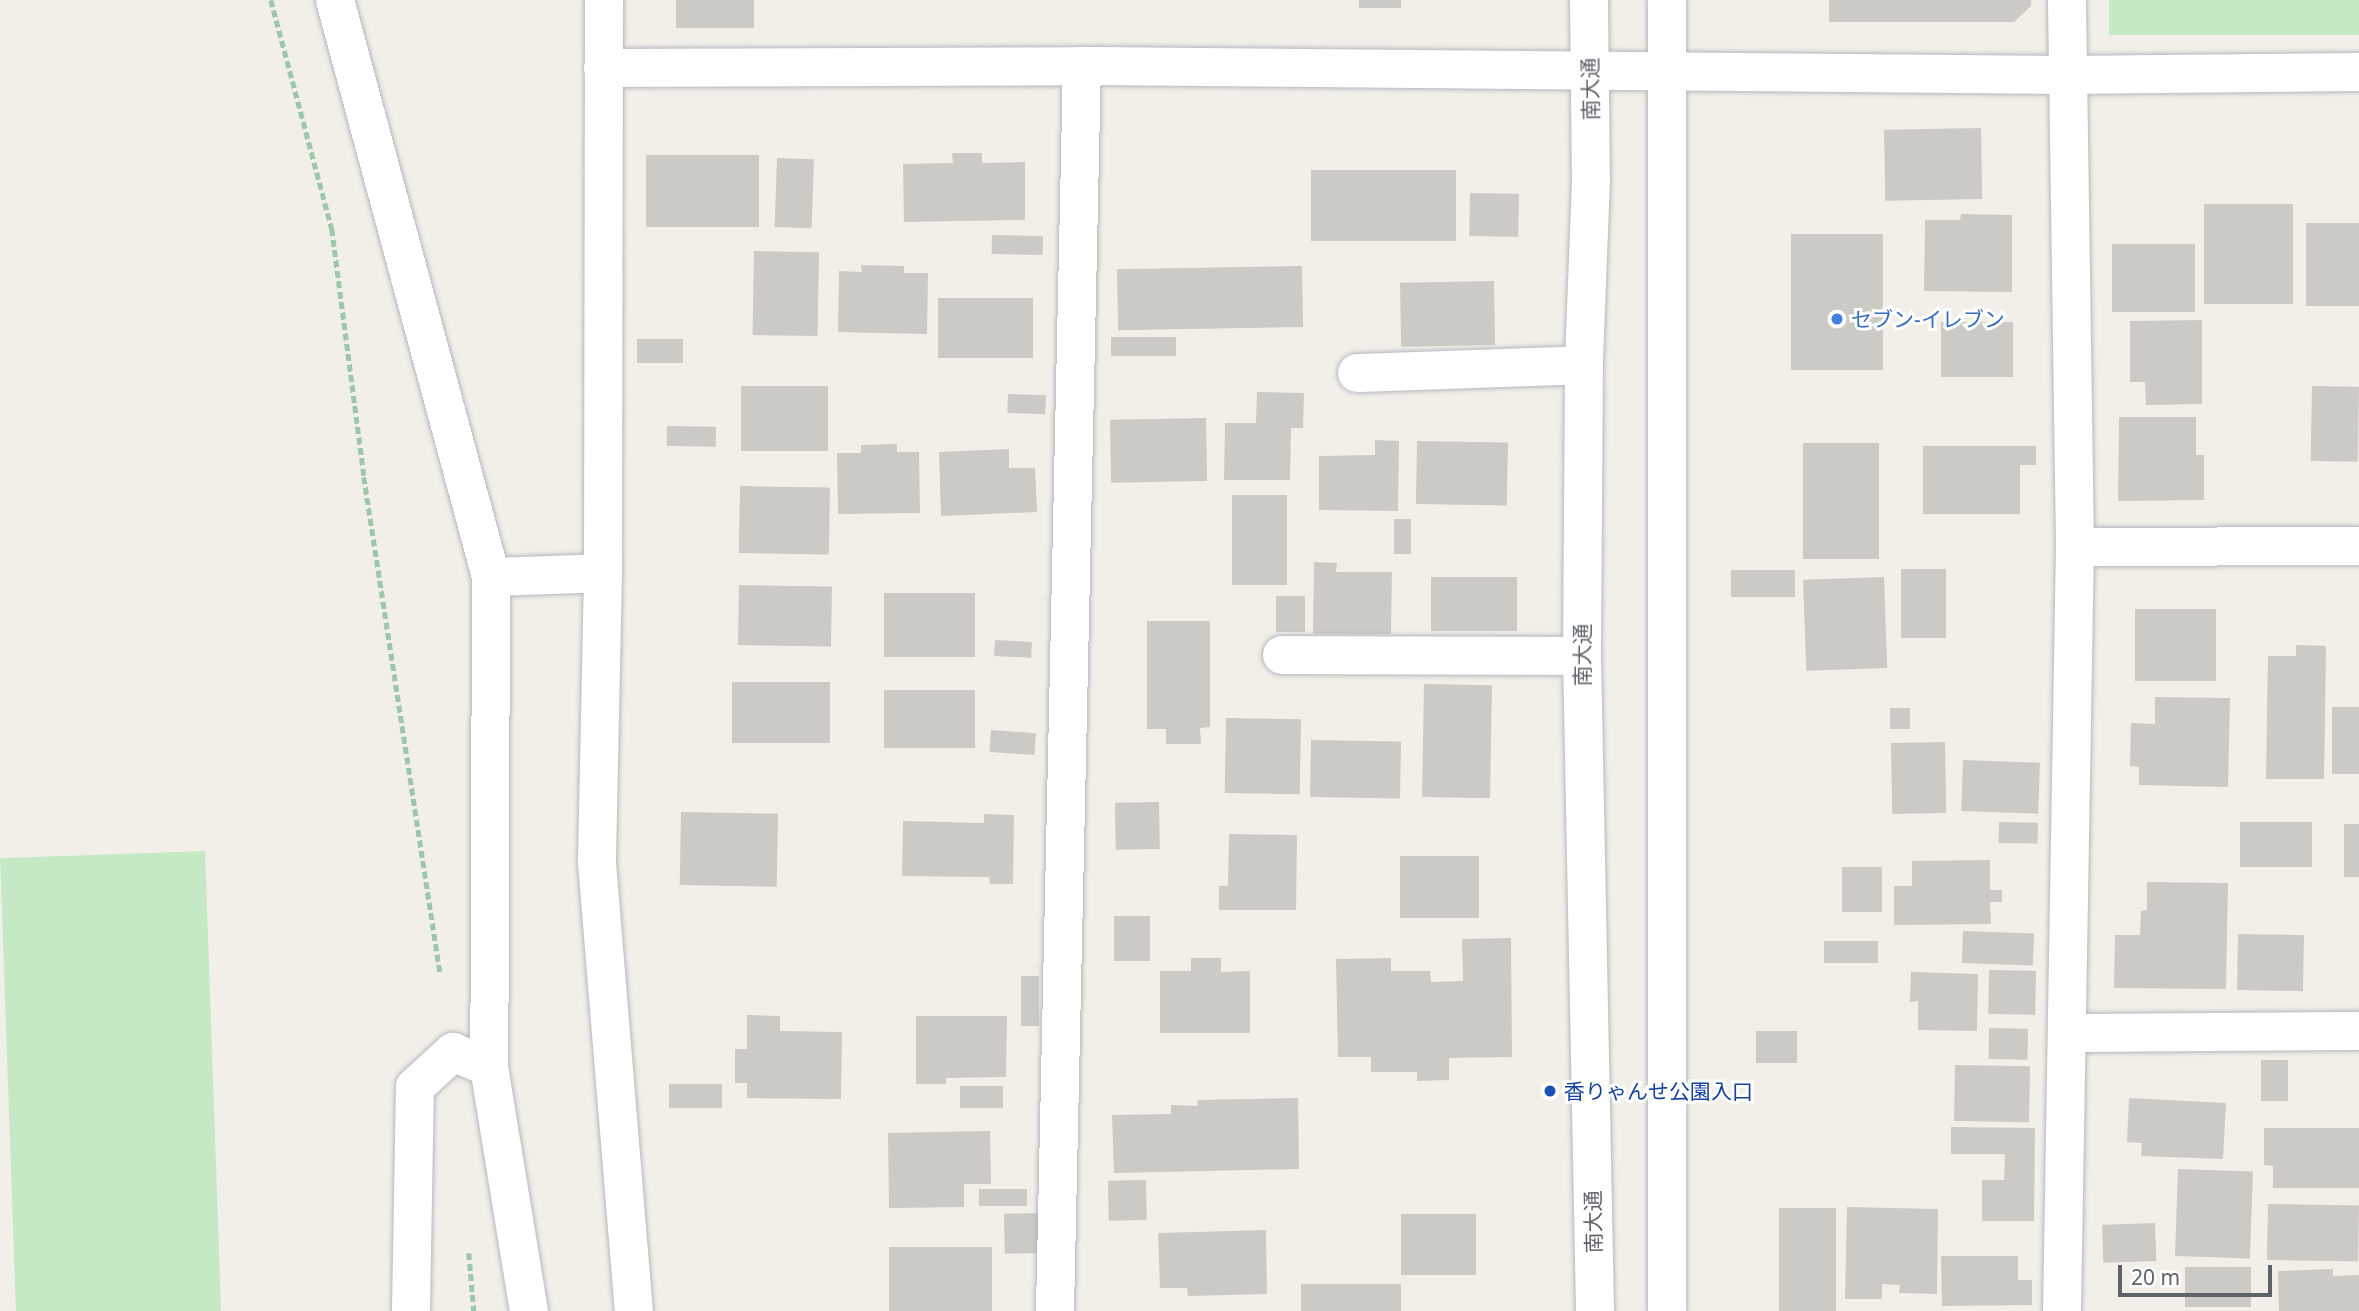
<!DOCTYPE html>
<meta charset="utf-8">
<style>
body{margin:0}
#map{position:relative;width:2359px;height:1311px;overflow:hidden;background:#f1efe8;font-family:"Noto Sans","Noto Sans JP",sans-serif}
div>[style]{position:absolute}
.green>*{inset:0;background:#c5e8c5;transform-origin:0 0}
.building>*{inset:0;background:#cccac5;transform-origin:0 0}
.path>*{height:4.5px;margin-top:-2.25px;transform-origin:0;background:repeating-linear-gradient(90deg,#9cc7a9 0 7px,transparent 0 10.5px)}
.roads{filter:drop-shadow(0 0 2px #b5b8bc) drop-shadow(0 0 2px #b5b8bc)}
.minor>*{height:38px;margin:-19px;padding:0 19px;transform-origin:19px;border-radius:19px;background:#fff}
.dots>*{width:19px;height:19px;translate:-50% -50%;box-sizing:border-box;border:4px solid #fff;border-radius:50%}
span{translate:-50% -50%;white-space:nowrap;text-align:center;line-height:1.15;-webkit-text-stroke:6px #fff;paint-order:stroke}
.street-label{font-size:21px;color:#5f6368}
.shop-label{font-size:21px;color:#366cbe}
.left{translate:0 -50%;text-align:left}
.transit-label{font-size:21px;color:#164399}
.scale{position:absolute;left:2118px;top:1265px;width:154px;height:32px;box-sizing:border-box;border:4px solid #5f6368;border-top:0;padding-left:9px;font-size:21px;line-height:24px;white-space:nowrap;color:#5f6368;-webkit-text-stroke:5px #fff;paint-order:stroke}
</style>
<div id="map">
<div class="green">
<div style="left:2109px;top:0;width:250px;height:35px"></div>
<div style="left:205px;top:851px;width:460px;height:205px;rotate:88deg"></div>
</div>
<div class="building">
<div style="left:676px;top:0;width:78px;height:28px"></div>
<div style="left:1359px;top:0;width:42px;height:8px"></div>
<div style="clip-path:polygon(1829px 0,2031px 0,2031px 6px,2014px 22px,1829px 22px)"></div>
<div style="left:1981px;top:128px;width:71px;height:97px;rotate:89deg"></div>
<div style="clip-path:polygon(952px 153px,982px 153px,982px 163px,1025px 162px,1025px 220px,904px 222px,903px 164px,953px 163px)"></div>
<div style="left:646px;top:155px;width:113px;height:72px"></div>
<div style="left:777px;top:158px;width:37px;height:69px;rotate:2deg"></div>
<div style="left:1311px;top:170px;width:145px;height:71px"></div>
<div style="left:1470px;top:193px;width:49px;height:43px;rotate:1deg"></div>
<div style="left:2204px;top:204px;width:89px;height:100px"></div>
<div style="clip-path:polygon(1961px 214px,2012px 215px,2012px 292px,1924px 291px,1925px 220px,1960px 220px)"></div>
<div style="left:2306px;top:223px;width:53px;height:83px"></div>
<div style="left:1883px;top:234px;width:136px;height:92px;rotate:90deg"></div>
<div style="left:992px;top:235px;width:51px;height:19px;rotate:1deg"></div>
<div style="left:2112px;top:244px;width:83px;height:68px"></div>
<div style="left:754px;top:251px;width:65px;height:84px;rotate:1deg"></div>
<div style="clip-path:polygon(861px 265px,904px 266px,904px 273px,928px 273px,927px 334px,838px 332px,839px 271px,862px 272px)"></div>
<div style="left:1302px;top:266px;width:61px;height:185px;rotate:89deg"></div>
<div style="left:1494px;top:281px;width:64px;height:94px;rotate:89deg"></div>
<div style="left:938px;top:298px;width:95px;height:60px"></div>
<div style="clip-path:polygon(2202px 320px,2202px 404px,2146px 405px,2145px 382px,2130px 382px,2130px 321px)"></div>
<div style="left:1941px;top:322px;width:72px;height:55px"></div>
<div style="left:1176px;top:337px;width:19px;height:65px;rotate:90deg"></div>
<div style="left:683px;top:339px;width:24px;height:46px;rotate:90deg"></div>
<div style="left:741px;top:386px;width:87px;height:65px"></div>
<div style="left:2312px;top:386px;width:47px;height:75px;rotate:1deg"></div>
<div style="clip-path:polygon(1257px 392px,1304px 393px,1303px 428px,1291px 428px,1290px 480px,1224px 480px,1225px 423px,1256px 423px)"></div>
<div style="left:1008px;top:394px;width:38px;height:19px;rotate:2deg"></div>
<div style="clip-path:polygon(2119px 417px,2196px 417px,2196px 455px,2204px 455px,2204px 500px,2118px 501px)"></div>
<div style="left:1206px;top:418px;width:63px;height:96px;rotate:89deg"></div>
<div style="left:667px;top:426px;width:49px;height:20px;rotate:1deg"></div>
<div style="clip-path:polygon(1375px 440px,1399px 441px,1398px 511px,1319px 510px,1319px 456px,1375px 455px)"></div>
<div style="left:1417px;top:441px;width:91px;height:63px;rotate:1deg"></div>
<div style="left:1879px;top:443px;width:116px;height:76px;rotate:90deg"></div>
<div style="clip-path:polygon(897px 444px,897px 452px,919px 452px,920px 513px,838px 514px,837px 453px,861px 453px,861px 445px)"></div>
<div style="clip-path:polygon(1923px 446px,2036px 446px,2036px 465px,2020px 465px,2020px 514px,1923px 514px)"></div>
<div style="clip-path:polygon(1009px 449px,1009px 468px,1035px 468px,1037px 512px,941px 516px,939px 452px)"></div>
<div style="left:740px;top:486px;width:90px;height:67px;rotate:1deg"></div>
<div style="left:1232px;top:495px;width:55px;height:90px"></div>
<div style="left:1394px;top:519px;width:17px;height:35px"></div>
<div style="clip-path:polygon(1314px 562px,1337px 563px,1336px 572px,1392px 572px,1391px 634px,1313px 634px)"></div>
<div style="left:1901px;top:569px;width:45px;height:69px"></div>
<div style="left:1731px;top:570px;width:64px;height:27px"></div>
<div style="left:1431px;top:577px;width:86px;height:54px"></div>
<div style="left:1884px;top:577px;width:91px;height:81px;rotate:88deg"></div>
<div style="left:739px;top:585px;width:93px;height:60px;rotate:1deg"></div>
<div style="left:884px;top:593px;width:91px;height:64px"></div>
<div style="left:1276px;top:596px;width:29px;height:36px"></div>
<div style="left:2135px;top:609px;width:81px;height:72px"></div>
<div style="clip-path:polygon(1147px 621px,1210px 621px,1210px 727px,1200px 728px,1201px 744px,1166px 744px,1166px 729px,1147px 729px)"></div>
<div style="left:995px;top:640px;width:37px;height:16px;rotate:3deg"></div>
<div style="clip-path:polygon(2296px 645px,2326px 646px,2324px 779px,2266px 779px,2268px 656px,2296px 656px)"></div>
<div style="left:732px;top:682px;width:98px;height:61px"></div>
<div style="left:1424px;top:684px;width:68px;height:113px;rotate:1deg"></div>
<div style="left:975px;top:690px;width:58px;height:91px;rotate:90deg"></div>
<div style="clip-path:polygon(2155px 697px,2230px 698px,2228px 787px,2139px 785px,2139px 767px,2130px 766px,2131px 723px,2155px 724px)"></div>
<div style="left:2332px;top:707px;width:27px;height:67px"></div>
<div style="left:1890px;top:708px;width:20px;height:21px"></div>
<div style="left:1226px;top:718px;width:75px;height:75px;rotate:1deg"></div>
<div style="left:991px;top:730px;width:45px;height:22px;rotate:4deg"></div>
<div style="left:1311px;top:740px;width:90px;height:57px;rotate:1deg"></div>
<div style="left:1945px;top:742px;width:71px;height:54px;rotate:89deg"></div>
<div style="left:1963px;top:760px;width:77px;height:51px;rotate:2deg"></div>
<div style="left:1159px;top:802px;width:47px;height:44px;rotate:89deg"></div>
<div style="left:681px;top:812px;width:97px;height:73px;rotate:1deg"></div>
<div style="clip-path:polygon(984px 814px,1014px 815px,1013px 884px,990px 884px,989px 877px,902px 876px,903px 821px,984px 823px)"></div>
<div style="left:1999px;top:822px;width:39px;height:21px;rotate:1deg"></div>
<div style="left:2240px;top:822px;width:72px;height:45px"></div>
<div style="left:2344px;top:824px;width:15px;height:53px"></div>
<div style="clip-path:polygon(1229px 834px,1297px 835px,1296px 910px,1219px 910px,1219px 886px,1228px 886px)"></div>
<div style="left:1479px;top:856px;width:62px;height:79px;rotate:90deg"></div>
<div style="clip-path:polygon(1990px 860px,1990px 890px,2002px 890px,2002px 902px,1990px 902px,1991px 924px,1894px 925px,1894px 886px,1912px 886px,1912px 861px)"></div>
<div style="left:1842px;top:867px;width:40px;height:45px"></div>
<div style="clip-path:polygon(2147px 882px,2228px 883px,2226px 989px,2114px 988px,2115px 935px,2140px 935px,2141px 911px,2147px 910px)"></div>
<div style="left:1114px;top:916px;width:36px;height:45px"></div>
<div style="left:1963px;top:931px;width:71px;height:32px;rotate:2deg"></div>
<div style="left:2238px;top:934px;width:66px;height:56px;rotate:1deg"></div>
<div style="clip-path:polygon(1511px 938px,1512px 1057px,1449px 1058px,1449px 1080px,1417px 1081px,1417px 1072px,1371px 1072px,1371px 1057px,1338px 1057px,1336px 959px,1391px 958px,1391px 971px,1430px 971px,1431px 982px,1463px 981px,1462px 939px)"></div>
<div style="left:1824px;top:941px;width:54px;height:22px"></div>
<div style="clip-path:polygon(1191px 958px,1221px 958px,1221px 972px,1250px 971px,1250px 1033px,1160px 1033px,1160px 971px,1191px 971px)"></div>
<div style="left:1989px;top:970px;width:47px;height:44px;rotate:1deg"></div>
<div style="clip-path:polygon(1911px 972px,1978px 974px,1977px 1031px,1918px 1030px,1918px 1001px,1910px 1002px)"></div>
<div style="left:1021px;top:976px;width:18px;height:50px"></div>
<div style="clip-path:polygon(747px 1015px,780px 1016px,780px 1031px,842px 1032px,841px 1099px,747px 1098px,747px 1083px,735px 1083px,735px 1049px,747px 1049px)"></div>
<div style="clip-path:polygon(916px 1016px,1007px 1016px,1006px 1077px,946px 1078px,946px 1084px,916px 1084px)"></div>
<div style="left:1989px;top:1028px;width:39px;height:31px;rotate:1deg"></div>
<div style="left:1756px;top:1031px;width:41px;height:32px"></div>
<div style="left:2261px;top:1060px;width:27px;height:41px"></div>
<div style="left:1955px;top:1065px;width:75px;height:56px;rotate:1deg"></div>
<div style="left:722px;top:1084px;width:24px;height:53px;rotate:90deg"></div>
<div style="left:960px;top:1086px;width:43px;height:22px"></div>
<div style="clip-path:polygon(1298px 1098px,1299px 1169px,1114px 1173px,1112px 1115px,1171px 1114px,1171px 1105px,1198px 1106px,1197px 1100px)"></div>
<div style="clip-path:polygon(2129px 1098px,2226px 1103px,2223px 1159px,2141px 1156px,2142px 1143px,2127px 1142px)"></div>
<div style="clip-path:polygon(1951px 1127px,2035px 1128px,2034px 1221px,1982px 1221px,1982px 1180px,2004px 1180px,2005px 1154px,1951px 1154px)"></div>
<div style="clip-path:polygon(2264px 1128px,2359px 1128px,2359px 1188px,2273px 1188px,2273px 1166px,2264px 1165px)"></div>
<div style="clip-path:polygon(990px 1131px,991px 1184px,964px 1184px,964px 1207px,889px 1208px,888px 1133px)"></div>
<div style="left:2178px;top:1169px;width:75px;height:87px;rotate:2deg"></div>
<div style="left:1146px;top:1180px;width:40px;height:38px;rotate:89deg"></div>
<div style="left:979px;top:1189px;width:48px;height:17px"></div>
<div style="left:2268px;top:1204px;width:91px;height:56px;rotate:1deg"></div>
<div style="clip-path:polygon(1847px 1207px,1938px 1209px,1937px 1294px,1899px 1293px,1900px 1285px,1882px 1284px,1882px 1299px,1845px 1299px)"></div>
<div style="left:1779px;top:1208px;width:57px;height:103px"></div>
<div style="left:1044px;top:1213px;width:40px;height:40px;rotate:89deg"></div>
<div style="left:1476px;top:1214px;width:61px;height:75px;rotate:90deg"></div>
<div style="left:2155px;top:1223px;width:38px;height:53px;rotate:88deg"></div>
<div style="clip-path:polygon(1266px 1230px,1267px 1294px,1188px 1296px,1187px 1288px,1160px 1288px,1158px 1233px)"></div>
<div style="left:992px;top:1247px;width:64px;height:103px;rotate:90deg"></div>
<div style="clip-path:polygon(1941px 1256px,2018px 1256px,2018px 1280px,2032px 1280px,2032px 1305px,1942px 1306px)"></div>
<div style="left:2251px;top:1267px;width:40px;height:66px;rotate:90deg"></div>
<div style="clip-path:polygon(2333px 1269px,2333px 1276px,2359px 1275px,2359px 1311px,2279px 1311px,2278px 1271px)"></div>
<div style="left:1401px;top:1284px;width:27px;height:100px;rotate:90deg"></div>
</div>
<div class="path">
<div style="left:271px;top:0;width:237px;rotate:75.1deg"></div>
<div style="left:332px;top:229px;width:250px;rotate:82.6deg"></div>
<div style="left:364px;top:477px;width:501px;rotate:81.27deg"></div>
<div style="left:469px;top:1253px;width:58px;rotate:85.1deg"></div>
</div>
<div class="roads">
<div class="minor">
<div style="left:335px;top:0;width:598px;rotate:74.87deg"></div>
<div style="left:491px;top:577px;width:490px;rotate:90.2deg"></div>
<div style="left:489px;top:1067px;width:247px;rotate:80.7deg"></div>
<div style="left:604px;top:0;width:573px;rotate:90.1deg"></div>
<div style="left:603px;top:573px;width:290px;rotate:91.2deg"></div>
<div style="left:597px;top:863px;width:450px;rotate:85.3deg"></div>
<div style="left:1589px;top:0;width:179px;rotate:89.4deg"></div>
<div style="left:1591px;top:179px;width:186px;rotate:92.2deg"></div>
<div style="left:1584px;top:365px;width:291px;rotate:90.4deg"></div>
<div style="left:1582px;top:656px;width:655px;rotate:88.86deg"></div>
<div style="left:603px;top:68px;width:479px;rotate:-0.2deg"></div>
<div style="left:1082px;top:66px;width:984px;rotate:0.52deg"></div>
<div style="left:2066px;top:75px;width:293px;rotate:-0.6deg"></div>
<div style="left:1357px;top:373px;width:227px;rotate:-2deg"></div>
<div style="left:2075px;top:547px;width:284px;rotate:-0.2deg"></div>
<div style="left:491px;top:577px;width:112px;rotate:-2deg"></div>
<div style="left:1282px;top:655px;width:300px;rotate:0.2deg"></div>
<div style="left:2067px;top:1033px;width:292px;rotate:-0.4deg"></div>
<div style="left:411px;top:1311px;width:224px;rotate:-89deg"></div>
<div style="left:415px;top:1087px;width:52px;rotate:-42.6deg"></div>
<div style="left:453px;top:1052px;width:39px;rotate:23deg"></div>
<div style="left:1055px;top:1311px;width:1245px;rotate:-88.76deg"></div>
<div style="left:1667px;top:1311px;width:1311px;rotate:-90deg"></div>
<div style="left:2062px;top:1311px;width:764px;rotate:-89.03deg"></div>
<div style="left:2075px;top:547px;width:547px;rotate:-90.84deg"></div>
</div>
</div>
<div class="dots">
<div style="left:1837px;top:319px;background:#3f7fe0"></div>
<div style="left:1550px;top:1091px;background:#1a4fb4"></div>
</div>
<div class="street-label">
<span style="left:1590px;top:89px;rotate:-91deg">南大通</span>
<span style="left:1582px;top:655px;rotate:-90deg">南大通</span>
<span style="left:1593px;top:1222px;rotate:-91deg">南大通</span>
</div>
<div class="shop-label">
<span class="left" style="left:1851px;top:319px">セブン-イレブン</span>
</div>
<div class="transit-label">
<span class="left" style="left:1564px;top:1091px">香りゃんせ公園入口</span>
</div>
<div class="scale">20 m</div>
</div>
